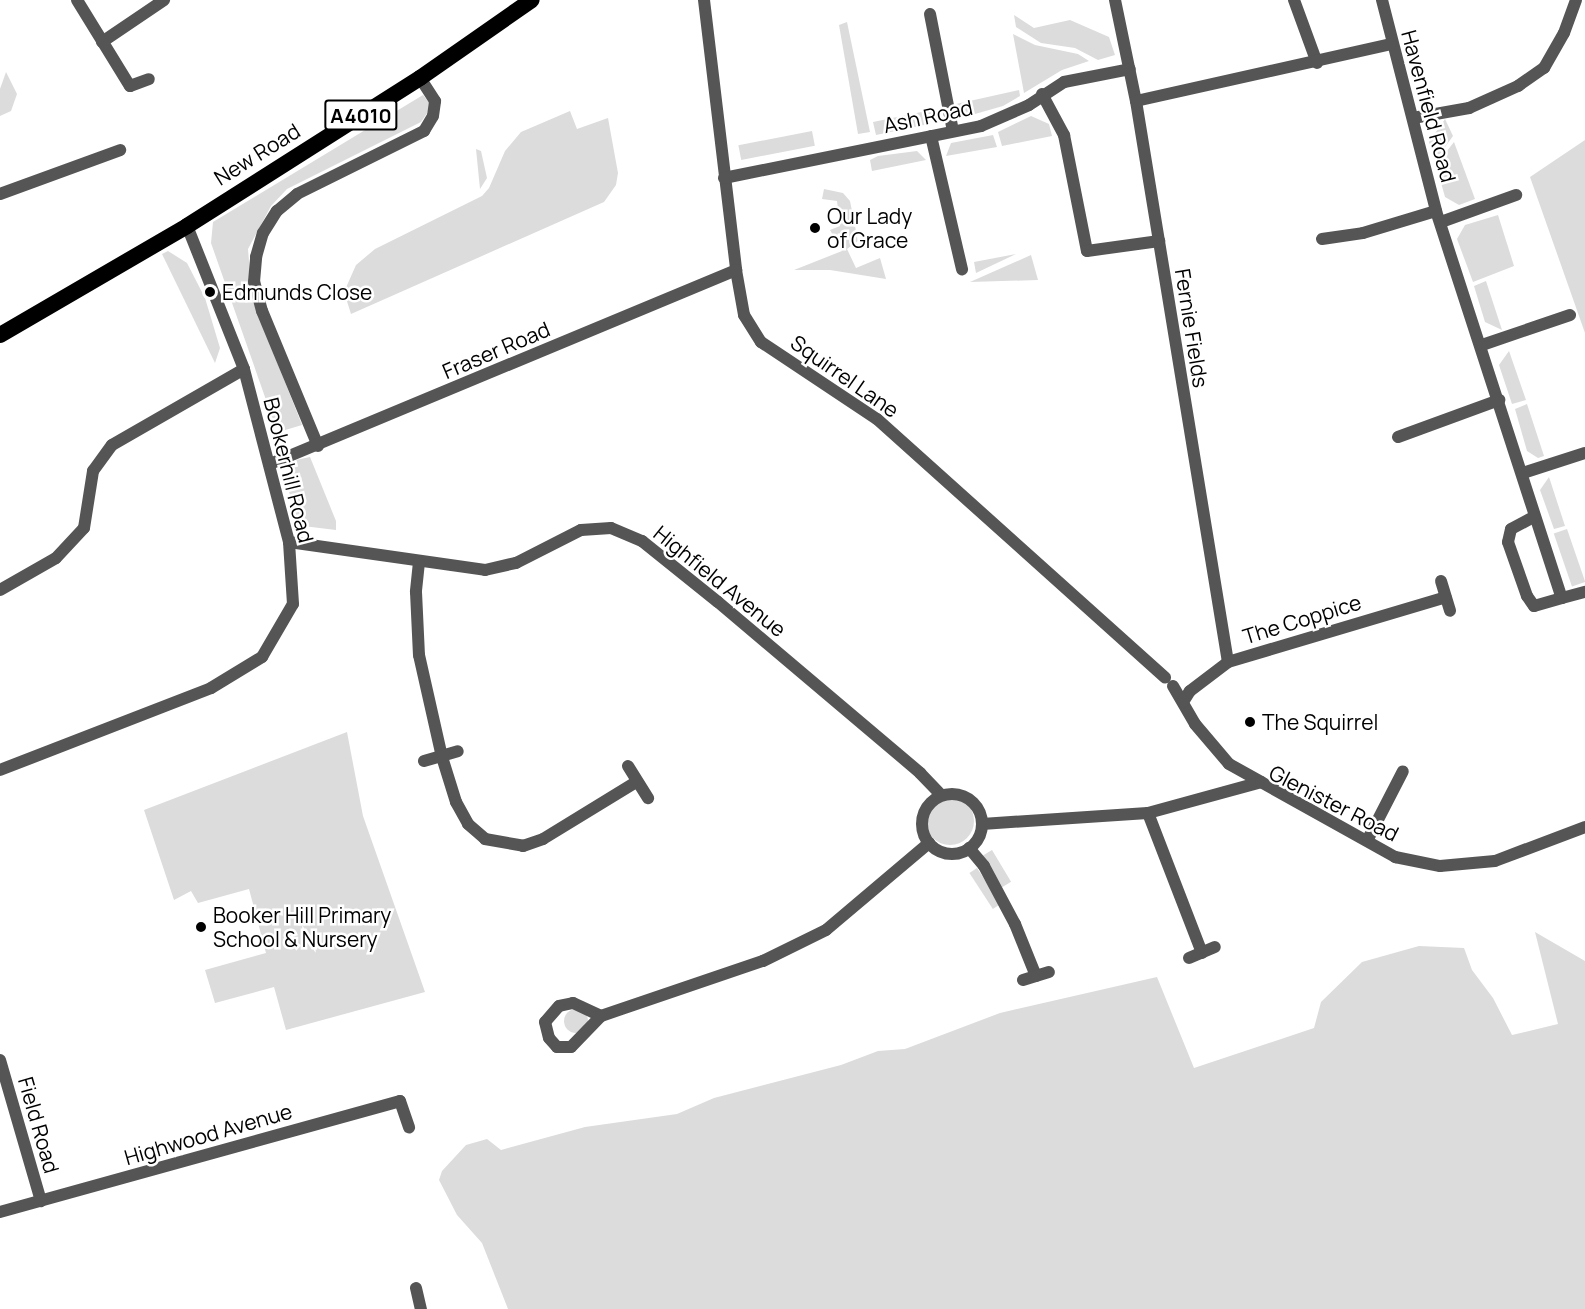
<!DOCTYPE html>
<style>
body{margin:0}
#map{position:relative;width:1585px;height:1309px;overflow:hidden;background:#fff;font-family:Manrope,sans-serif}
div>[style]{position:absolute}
.green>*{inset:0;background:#dcdcdc;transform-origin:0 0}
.round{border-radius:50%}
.minor>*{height:12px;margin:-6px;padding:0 6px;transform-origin:6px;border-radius:6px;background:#555}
.minor>.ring{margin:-6px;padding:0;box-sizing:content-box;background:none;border:12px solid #555;border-radius:50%}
.trunk>*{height:16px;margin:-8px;padding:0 8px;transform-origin:8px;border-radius:8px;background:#000}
.dots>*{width:16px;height:16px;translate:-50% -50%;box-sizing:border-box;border:3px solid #fff;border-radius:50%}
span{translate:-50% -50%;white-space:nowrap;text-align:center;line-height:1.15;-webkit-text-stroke:5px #fff;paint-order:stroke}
.shield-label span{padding:2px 4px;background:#fff;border:2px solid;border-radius:4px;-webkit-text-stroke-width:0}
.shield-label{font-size:20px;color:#000;font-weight:700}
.street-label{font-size:21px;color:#000}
.poi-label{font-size:21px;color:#000}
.left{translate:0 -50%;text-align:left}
</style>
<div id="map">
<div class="green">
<div style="clip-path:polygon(1014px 15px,1034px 28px,1070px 20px,1109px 37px,1115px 55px,1098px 60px,1075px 48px,1041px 43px,1016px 27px)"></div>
<div style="clip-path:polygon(847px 22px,870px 132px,858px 134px,839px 25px)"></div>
<div style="clip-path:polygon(1013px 34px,1035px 45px,1078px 54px,1089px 61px,1062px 70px,1024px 93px)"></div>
<div style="clip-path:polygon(6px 72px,17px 94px,11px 111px,0 116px,0 89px)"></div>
<div style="clip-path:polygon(1019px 90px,1020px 96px,1003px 106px,968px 116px,960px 113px,956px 104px)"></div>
<div style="clip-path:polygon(423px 95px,432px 106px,421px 122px,287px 189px,271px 206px,248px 249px,252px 299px,302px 425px,282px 431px,272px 417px,211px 243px,213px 222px)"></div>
<div style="clip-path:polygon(936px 109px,929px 124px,876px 135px,873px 122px)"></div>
<div style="clip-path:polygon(570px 111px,577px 129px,608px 118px,618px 173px,616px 185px,604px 202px,351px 314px,344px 292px,356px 265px,375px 249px,482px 196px,489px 188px,505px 151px,521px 132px)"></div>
<div style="clip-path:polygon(1031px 116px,1049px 124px,1052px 136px,1002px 146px,998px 132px)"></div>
<div style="clip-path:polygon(1445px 119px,1453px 136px,1435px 161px,1429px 142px)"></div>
<div style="left:812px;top:131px;width:15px;height:75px;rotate:79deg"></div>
<div style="clip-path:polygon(993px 135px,997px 147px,946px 156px,951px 143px)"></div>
<div style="clip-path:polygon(1585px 140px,1585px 333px,1530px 177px)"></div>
<div style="clip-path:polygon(1454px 142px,1475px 199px,1459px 205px,1445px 197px,1436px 165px)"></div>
<div style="clip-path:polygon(476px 149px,481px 151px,487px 178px,480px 189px)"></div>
<div style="clip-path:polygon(917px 151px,926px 160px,872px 171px,870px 160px,878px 156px)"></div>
<div style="clip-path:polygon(824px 189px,843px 193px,850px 201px,858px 241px,847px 249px,856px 268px,880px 258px,886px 279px,830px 270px,794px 270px,842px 251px,830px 230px,840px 226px,837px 201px,822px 199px)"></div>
<div style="clip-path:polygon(1498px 215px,1514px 266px,1473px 282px,1457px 239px,1465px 225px)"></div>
<div style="clip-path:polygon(168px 251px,187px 263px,205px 298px,220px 348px,215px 363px,162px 254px)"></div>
<div style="clip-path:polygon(1016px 254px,976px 273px,974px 262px)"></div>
<div style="clip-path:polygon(1031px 255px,1038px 280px,970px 282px)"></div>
<div style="clip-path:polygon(1486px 281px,1502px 330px,1485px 322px,1474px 286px)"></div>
<div style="clip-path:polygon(1509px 351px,1526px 400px,1512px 404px,1499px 365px)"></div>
<div style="clip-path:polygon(1527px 404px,1544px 456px,1538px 458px,1527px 451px,1515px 409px)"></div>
<div style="clip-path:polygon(310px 457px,336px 521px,336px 530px,303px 526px,298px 521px,286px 482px,296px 460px)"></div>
<div style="clip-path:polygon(1549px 477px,1565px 526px,1554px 529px,1540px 490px)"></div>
<div style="left:1567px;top:529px;width:56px;height:14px;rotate:71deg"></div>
<div style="clip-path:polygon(347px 732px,363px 816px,425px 992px,286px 1030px,274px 987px,215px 1003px,205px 970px,266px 953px,249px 889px,198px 903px,191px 891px,174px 900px,144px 810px)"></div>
<div class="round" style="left:926px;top:797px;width:48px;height:48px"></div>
<div style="left:992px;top:850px;width:37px;height:11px;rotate:59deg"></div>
<div style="left:977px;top:868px;width:43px;height:9px;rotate:57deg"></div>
<div style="clip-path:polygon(1535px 932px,1585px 961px,1585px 1309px,508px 1309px,482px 1243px,457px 1215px,439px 1180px,442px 1171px,466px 1145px,487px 1139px,501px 1150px,585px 1127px,677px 1114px,714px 1098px,841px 1065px,878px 1051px,905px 1049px,1000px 1013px,1157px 977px,1194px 1068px,1314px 1028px,1321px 1002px,1362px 962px,1419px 946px,1464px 948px,1472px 970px,1493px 998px,1512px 1035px,1558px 1024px)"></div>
<div class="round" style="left:564px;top:1009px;width:24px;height:24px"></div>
</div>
<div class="minor">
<div style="left:77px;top:0;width:101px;rotate:58.4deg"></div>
<div style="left:130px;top:86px;width:20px;rotate:-20deg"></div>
<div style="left:704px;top:0;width:272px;rotate:83.2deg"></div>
<div style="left:736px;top:270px;width:46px;rotate:79.9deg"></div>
<div style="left:744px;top:315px;width:32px;rotate:58deg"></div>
<div style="left:761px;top:342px;width:139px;rotate:33.6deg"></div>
<div style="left:877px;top:419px;width:387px;rotate:41.9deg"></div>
<div style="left:1115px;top:0;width:103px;rotate:78.3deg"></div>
<div style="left:1136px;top:101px;width:568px;rotate:80.69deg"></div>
<div style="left:1294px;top:0;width:67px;rotate:69.9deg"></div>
<div style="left:1382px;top:0;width:218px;rotate:75.6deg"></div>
<div style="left:1436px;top:211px;width:407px;rotate:72deg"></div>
<div style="left:1562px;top:598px;width:29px;rotate:164deg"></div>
<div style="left:1534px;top:606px;width:12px;rotate:-125deg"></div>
<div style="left:1527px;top:596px;width:57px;rotate:-109.4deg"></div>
<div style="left:1508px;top:542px;width:13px;rotate:-77deg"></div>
<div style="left:1511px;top:529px;width:26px;rotate:-28deg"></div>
<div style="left:930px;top:14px;width:119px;rotate:78.9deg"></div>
<div style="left:102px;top:42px;width:75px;rotate:-34.1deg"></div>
<div style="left:1042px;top:94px;width:47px;rotate:61.8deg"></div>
<div style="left:1064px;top:135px;width:118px;rotate:78.8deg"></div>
<div style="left:1087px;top:251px;width:73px;rotate:-7.9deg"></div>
<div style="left:1136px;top:101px;width:261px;rotate:-12.6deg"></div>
<div style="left:1413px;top:118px;width:57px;rotate:-10.1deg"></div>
<div style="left:1469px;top:108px;width:54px;rotate:-24.2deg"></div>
<div style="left:1518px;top:86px;width:32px;rotate:-35deg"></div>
<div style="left:1544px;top:68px;width:40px;rotate:-60.3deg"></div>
<div style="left:1564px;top:33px;width:35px;rotate:-70deg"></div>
<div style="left:931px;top:136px;width:137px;rotate:76.9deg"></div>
<div style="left:724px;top:178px;width:262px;rotate:-11.4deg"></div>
<div style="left:981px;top:126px;width:52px;rotate:-23.6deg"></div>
<div style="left:1029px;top:105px;width:42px;rotate:-33.3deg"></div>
<div style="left:1064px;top:82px;width:67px;rotate:-11.1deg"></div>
<div style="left:0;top:194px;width:128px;rotate:-20.1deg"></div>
<div style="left:1441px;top:222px;width:80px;rotate:-19.8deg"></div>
<div style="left:1322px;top:239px;width:41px;rotate:-8.3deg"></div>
<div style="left:1363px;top:233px;width:76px;rotate:-16.8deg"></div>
<div style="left:1482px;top:345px;width:93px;rotate:-18.8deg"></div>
<div style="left:1398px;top:437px;width:108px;rotate:-20.1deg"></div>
<div style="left:318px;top:446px;width:146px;rotate:-112.5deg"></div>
<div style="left:262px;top:311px;width:30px;rotate:-105deg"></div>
<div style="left:254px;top:282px;width:25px;rotate:-85deg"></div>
<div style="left:256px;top:257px;width:25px;rotate:-74deg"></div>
<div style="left:263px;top:233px;width:26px;rotate:-58deg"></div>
<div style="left:277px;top:211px;width:26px;rotate:-40deg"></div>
<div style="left:297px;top:194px;width:142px;rotate:-26.4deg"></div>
<div style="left:424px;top:131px;width:17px;rotate:-59deg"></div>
<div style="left:433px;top:116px;width:15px;rotate:-82deg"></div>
<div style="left:435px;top:101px;width:27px;rotate:-123deg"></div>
<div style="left:270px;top:464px;width:505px;rotate:-22.6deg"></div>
<div style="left:1523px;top:473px;width:65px;rotate:-17.9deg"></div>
<div style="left:289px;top:542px;width:198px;rotate:8.1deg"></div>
<div style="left:485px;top:570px;width:32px;rotate:-13deg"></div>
<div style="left:516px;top:563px;width:73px;rotate:-26.9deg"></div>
<div style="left:581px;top:530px;width:30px;rotate:-4deg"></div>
<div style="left:611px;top:528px;width:34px;rotate:23deg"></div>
<div style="left:642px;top:541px;width:97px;rotate:38.8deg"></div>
<div style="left:718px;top:602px;width:265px;rotate:40.2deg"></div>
<div style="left:920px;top:773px;width:30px;rotate:46deg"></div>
<div style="left:419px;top:562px;width:30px;rotate:96deg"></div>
<div style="left:416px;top:592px;width:63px;rotate:87.3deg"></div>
<div style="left:419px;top:655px;width:105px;rotate:77.3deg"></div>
<div style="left:442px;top:757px;width:47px;rotate:72.7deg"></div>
<div style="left:456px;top:802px;width:25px;rotate:61deg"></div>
<div style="left:468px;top:824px;width:23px;rotate:41deg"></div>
<div style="left:485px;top:839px;width:39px;rotate:10deg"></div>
<div style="left:523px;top:846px;width:21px;rotate:-19deg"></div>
<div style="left:543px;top:839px;width:109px;rotate:-31.5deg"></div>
<div style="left:1441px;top:581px;width:31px;rotate:73deg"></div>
<div style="left:0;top:590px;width:64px;rotate:-29.7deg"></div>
<div style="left:56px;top:558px;width:41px;rotate:-47deg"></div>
<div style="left:84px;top:528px;width:58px;rotate:-81deg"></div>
<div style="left:93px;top:471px;width:32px;rotate:-54deg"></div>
<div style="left:112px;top:445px;width:152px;rotate:-29.9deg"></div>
<div style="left:1562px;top:598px;width:24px;rotate:-15deg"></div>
<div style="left:1173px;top:686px;width:44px;rotate:59.9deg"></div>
<div style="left:1195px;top:724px;width:52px;rotate:49.6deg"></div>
<div style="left:1229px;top:764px;width:37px;rotate:29deg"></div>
<div style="left:1183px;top:702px;width:13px;rotate:-58deg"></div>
<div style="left:1190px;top:691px;width:48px;rotate:-37.3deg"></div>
<div style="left:1228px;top:662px;width:227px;rotate:-16.6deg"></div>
<div style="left:424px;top:761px;width:35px;rotate:-16deg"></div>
<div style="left:628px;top:766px;width:38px;rotate:58deg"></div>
<div style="left:0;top:770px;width:226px;rotate:-21.2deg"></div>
<div style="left:211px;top:688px;width:60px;rotate:-31.3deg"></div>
<div style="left:262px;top:657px;width:61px;rotate:-59.7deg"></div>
<div style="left:293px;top:604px;width:62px;rotate:-93.7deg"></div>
<div style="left:289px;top:542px;width:179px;rotate:-104.6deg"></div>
<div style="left:244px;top:369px;width:154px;rotate:-111.7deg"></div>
<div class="ring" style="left:922px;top:794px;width:48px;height:48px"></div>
<div style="left:1148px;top:813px;width:150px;rotate:68.9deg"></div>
<div style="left:982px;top:824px;width:166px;rotate:-3.8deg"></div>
<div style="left:1148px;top:813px;width:117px;rotate:-15.3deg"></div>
<div style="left:1261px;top:782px;width:154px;rotate:29.2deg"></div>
<div style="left:1395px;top:857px;width:46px;rotate:11.3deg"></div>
<div style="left:1440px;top:866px;width:55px;rotate:-5.2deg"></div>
<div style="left:1495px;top:861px;width:96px;rotate:-20.7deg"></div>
<div style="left:1368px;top:839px;width:76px;rotate:-62.8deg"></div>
<div style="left:969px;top:848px;width:23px;rotate:50deg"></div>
<div style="left:984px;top:866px;width:66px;rotate:61.9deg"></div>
<div style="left:1015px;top:924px;width:56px;rotate:68deg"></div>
<div style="left:1189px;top:958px;width:28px;rotate:-23deg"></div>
<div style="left:1023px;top:980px;width:27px;rotate:-17deg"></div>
<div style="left:601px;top:1016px;width:31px;rotate:-155deg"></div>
<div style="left:573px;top:1003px;width:14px;rotate:168deg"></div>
<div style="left:559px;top:1006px;width:21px;rotate:131deg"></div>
<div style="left:545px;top:1022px;width:16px;rotate:76deg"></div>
<div style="left:549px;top:1038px;width:12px;rotate:48deg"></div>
<div style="left:557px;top:1047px;width:14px"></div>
<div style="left:571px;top:1047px;width:43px;rotate:-45.9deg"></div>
<div style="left:601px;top:1016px;width:171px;rotate:-18.8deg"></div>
<div style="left:763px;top:961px;width:70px;rotate:-26.2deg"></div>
<div style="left:826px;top:930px;width:135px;rotate:-40.2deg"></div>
<div style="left:0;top:1060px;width:147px;rotate:73.8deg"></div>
<div style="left:0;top:1212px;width:415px;rotate:-15.5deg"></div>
<div style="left:400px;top:1101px;width:28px;rotate:71deg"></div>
<div style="left:416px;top:1288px;width:22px;rotate:77deg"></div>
</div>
<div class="trunk">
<div style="left:0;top:335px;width:216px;rotate:-30.2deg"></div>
<div style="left:187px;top:226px;width:276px;rotate:-32.4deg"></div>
<div style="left:420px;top:78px;width:136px;rotate:-34.9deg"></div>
</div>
<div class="dots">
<div style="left:815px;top:228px;background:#000"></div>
<div style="left:210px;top:292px;background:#000"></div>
<div style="left:1250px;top:722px;background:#000"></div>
<div style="left:201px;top:927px;background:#000"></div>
</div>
<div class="shield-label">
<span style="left:361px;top:115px">A4010</span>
</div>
<div class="street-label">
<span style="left:1429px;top:106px;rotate:75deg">Havenfield Road</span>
<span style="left:928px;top:116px;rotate:-12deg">Ash Road</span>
<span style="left:257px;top:154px;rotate:-32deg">New Road</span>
<span style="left:1192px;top:328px;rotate:81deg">Fernie Fields</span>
<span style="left:496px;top:350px;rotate:-23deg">Fraser Road</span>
<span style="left:845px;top:376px;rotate:35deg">Squirrel Lane</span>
<span style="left:289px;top:470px;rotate:76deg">Bookerhill Road</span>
<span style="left:720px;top:581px;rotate:39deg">Highfield Avenue</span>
<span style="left:1302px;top:619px;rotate:-17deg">The Coppice</span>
<span style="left:1334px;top:803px;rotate:27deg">Glenister Road</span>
<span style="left:39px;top:1125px;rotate:74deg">Field Road</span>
<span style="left:208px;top:1134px;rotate:-16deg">Highwood Avenue</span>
</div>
<div class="poi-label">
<span class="left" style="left:827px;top:228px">Our Lady<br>of Grace</span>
<span class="left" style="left:222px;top:292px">Edmunds Close</span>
<span class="left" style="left:1262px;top:722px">The Squirrel</span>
<span class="left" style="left:213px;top:927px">Booker Hill Primary<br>School &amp; Nursery</span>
</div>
</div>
